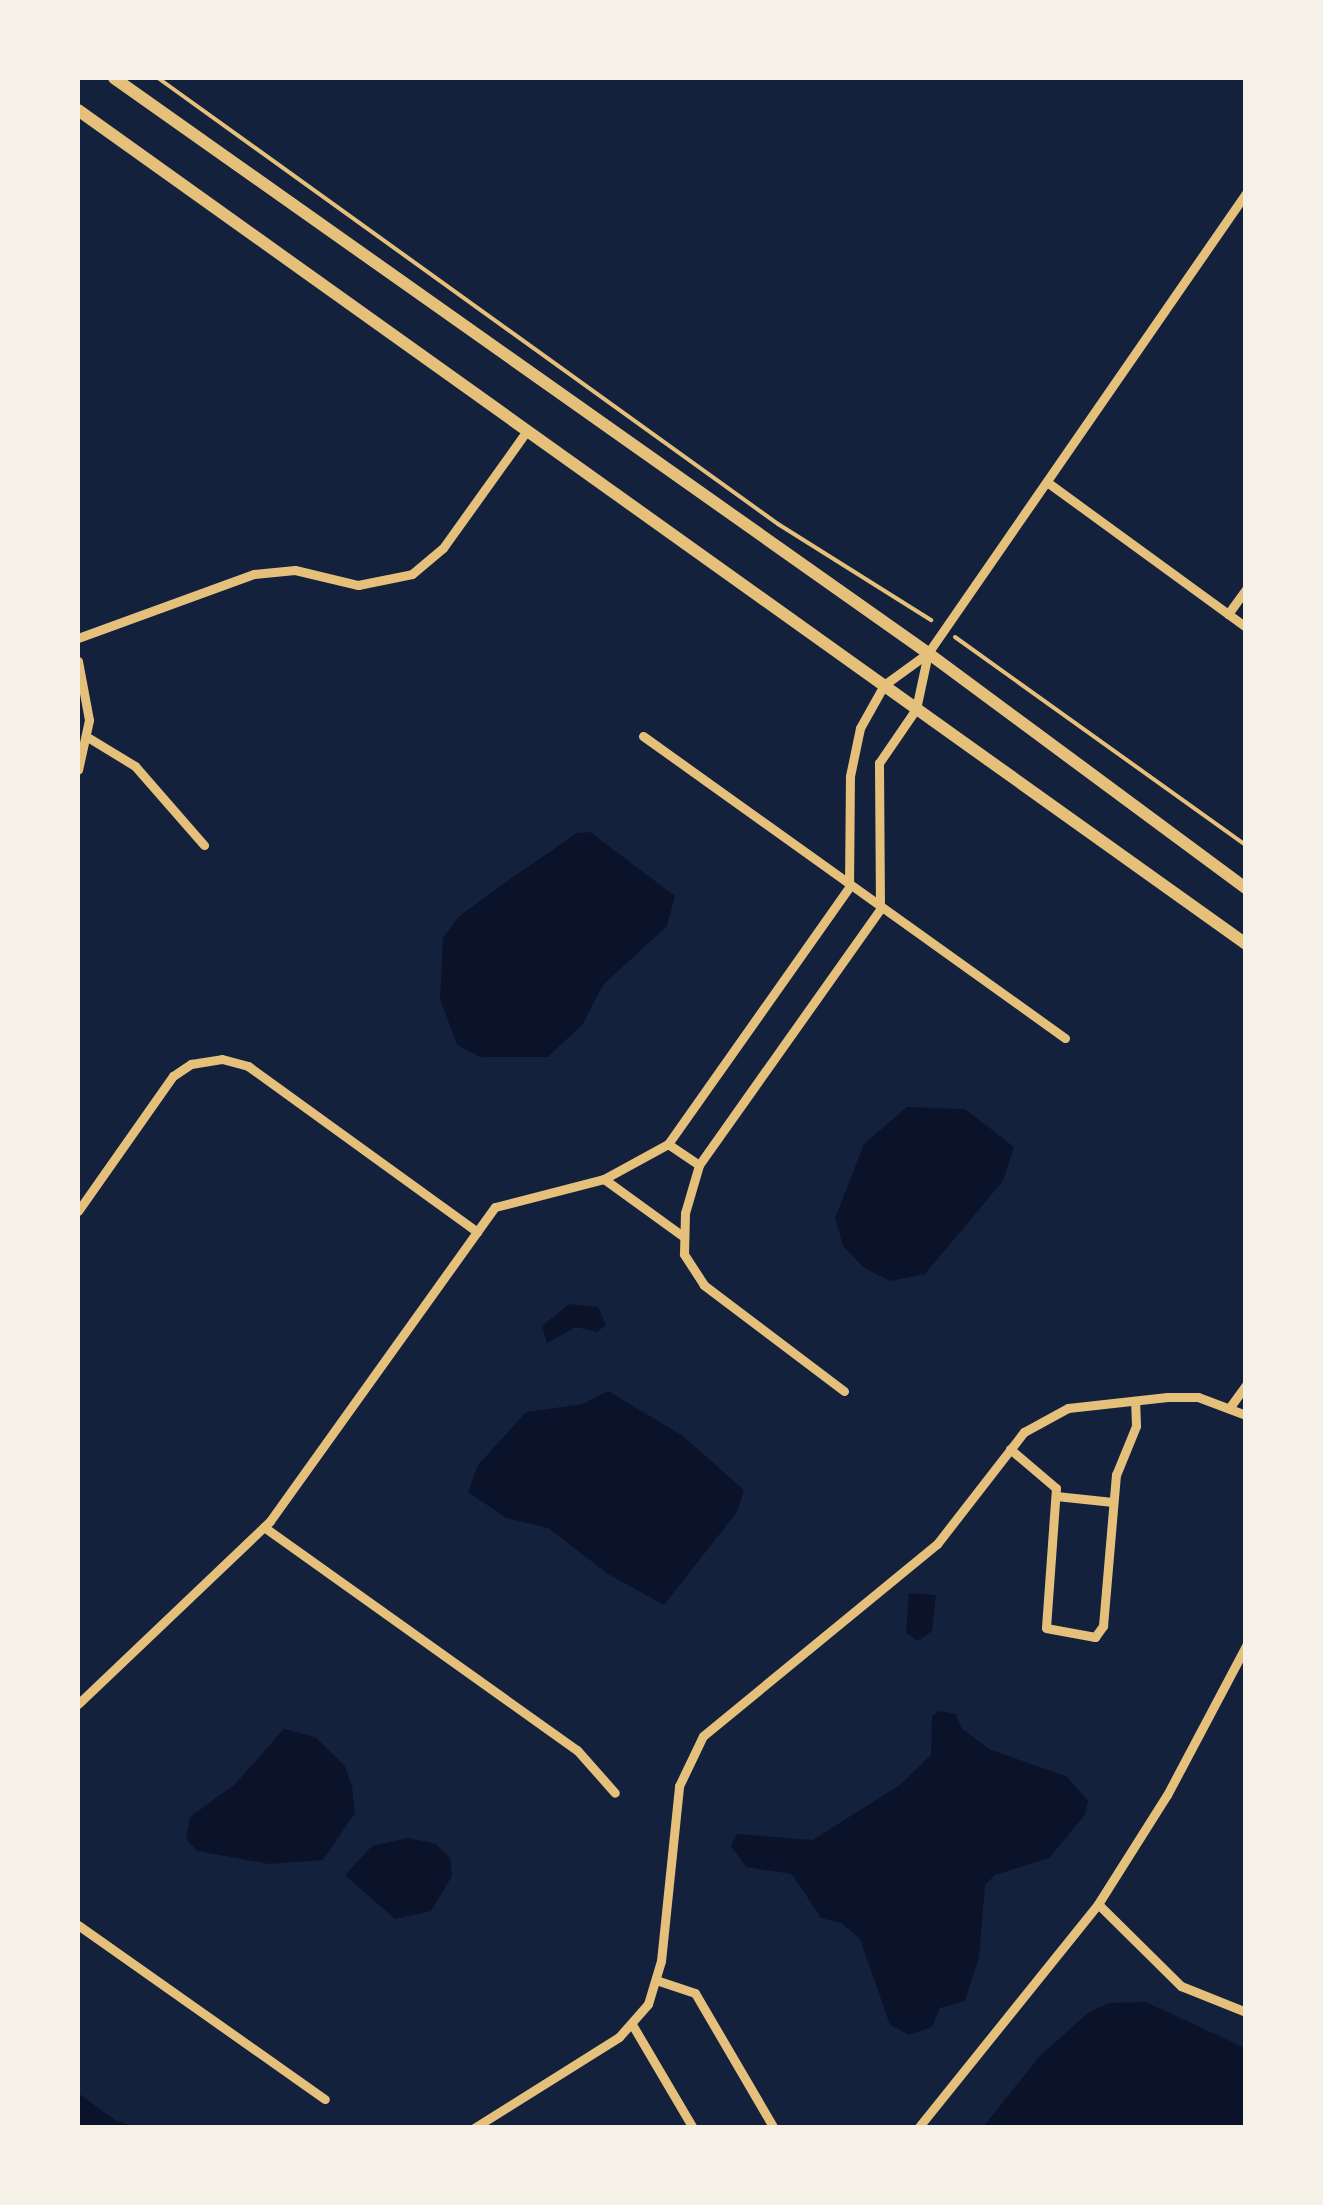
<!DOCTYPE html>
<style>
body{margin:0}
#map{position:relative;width:1323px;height:2205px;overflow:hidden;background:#14213d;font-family:Manrope,sans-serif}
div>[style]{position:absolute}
.water>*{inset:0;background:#0b132b}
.path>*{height:4px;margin:-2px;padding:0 2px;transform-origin:2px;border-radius:2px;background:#e5c07b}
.minor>*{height:9px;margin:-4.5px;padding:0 4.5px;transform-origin:4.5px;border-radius:4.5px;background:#e5c07b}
.secondary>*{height:12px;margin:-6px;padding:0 6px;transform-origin:6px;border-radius:6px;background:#e5c07b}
span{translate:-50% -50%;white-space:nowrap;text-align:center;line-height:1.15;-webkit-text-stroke:9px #f6f1e7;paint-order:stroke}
.frame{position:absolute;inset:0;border:80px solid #f6f1e7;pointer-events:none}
</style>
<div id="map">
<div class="water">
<div style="clip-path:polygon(590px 832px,675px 896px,667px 926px,603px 985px,583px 1024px,548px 1057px,481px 1057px,457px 1045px,440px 999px,443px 938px,458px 917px,503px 884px,577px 833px)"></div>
<div style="clip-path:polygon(907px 1107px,965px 1109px,1014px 1147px,1003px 1181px,925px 1274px,890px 1281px,864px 1268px,843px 1246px,835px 1218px,864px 1144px)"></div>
<div style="clip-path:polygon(569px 1304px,598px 1307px,606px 1325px,597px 1332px,576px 1327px,547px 1343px,542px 1326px)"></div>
<div style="clip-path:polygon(608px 1391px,683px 1436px,744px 1490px,737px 1512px,664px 1605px,608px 1574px,548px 1528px,506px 1518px,468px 1492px,478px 1465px,526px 1412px,583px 1404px)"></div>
<div style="clip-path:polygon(909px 1593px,936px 1595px,932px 1631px,918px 1641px,906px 1633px)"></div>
<div style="clip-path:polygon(939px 1711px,956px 1714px,962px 1729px,991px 1750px,1066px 1776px,1088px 1801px,1085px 1815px,1049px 1858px,995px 1875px,985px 1885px,979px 1957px,965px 2001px,940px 2008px,932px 2027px,909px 2035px,890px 2025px,860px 1939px,841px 1923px,821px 1918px,792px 1874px,746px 1867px,731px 1846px,737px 1834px,813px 1840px,901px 1784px,931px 1755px,932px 1716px)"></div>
<div style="clip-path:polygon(284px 1729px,315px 1737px,345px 1766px,352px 1786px,355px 1813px,323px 1860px,269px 1864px,197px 1851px,186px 1839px,190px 1817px,235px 1784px)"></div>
<div style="clip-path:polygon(408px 1838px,436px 1844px,450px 1858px,452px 1876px,431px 1911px,395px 1919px,345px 1875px,372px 1846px)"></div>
<div style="clip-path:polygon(1146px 2002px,1245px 2048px,1245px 2127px,983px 2127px,1039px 2057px,1089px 2012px,1109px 2003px)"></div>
<div style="clip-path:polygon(78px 2093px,115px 2120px,135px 2127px,78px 2127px)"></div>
</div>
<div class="path">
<div style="left:158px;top:78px;width:764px;rotate:35.73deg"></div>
<div style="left:778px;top:524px;width:181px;rotate:32.1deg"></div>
<div style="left:955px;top:637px;width:358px;rotate:35.6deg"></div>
</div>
<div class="minor">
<div style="left:1047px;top:482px;width:246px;rotate:36.1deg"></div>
<div style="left:1228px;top:614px;width:31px;rotate:-54deg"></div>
<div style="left:78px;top:638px;width:187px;rotate:-20deg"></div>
<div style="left:254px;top:574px;width:41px;rotate:-5.6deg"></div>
<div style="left:295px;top:570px;width:65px;rotate:13.4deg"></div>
<div style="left:358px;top:585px;width:55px;rotate:-11.5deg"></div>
<div style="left:412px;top:574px;width:40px;rotate:-40deg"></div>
<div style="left:443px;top:548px;width:143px;rotate:-54.4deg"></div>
<div style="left:78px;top:661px;width:60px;rotate:79.4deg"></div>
<div style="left:89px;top:720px;width:51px;rotate:102.4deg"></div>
<div style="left:643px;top:736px;width:519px;rotate:35.59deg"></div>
<div style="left:89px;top:738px;width:54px;rotate:31.3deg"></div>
<div style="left:135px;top:766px;width:105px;rotate:48.9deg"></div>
<div style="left:668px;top:1144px;width:37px;rotate:34deg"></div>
<div style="left:604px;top:1179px;width:99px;rotate:35.9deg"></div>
<div style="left:78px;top:1211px;width:165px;rotate:-54.9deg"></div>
<div style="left:173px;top:1076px;width:22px;rotate:-34deg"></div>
<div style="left:191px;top:1064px;width:31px;rotate:-9deg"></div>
<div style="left:222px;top:1059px;width:27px;rotate:15deg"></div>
<div style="left:248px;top:1066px;width:283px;rotate:35.9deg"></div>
<div style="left:844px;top:1391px;width:176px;rotate:-142.9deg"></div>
<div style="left:704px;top:1285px;width:37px;rotate:-123deg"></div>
<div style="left:684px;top:1254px;width:41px;rotate:-88.6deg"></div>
<div style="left:685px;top:1213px;width:50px;rotate:-73.7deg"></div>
<div style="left:699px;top:1165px;width:314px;rotate:-54.7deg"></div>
<div style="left:880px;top:909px;width:146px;rotate:-90.4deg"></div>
<div style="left:879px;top:763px;width:65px;rotate:-55.6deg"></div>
<div style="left:916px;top:709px;width:57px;rotate:-77.9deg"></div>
<div style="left:1230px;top:1407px;width:27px;rotate:-54deg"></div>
<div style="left:1010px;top:1449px;width:60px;rotate:40.3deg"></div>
<div style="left:1056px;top:1488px;width:140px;rotate:94.1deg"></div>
<div style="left:1046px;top:1628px;width:50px;rotate:10.4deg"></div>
<div style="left:1095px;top:1637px;width:14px;rotate:-54deg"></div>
<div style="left:1103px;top:1626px;width:152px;rotate:-85.1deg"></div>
<div style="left:1116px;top:1475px;width:53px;rotate:-67.8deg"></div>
<div style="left:1136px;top:1426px;width:25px;rotate:-92deg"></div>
<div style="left:1056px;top:1496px;width:57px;rotate:6deg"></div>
<div style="left:264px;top:1527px;width:384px;rotate:35.5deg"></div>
<div style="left:577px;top:1750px;width:57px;rotate:48.5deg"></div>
<div style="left:78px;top:1704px;width:265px;rotate:-43.6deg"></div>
<div style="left:270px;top:1521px;width:386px;rotate:-54.4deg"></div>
<div style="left:495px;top:1207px;width:113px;rotate:-14.4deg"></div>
<div style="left:604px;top:1179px;width:73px;rotate:-28.7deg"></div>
<div style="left:668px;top:1144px;width:314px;rotate:-54.8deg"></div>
<div style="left:849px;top:887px;width:111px;rotate:-89.5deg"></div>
<div style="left:850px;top:776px;width:49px;rotate:-78.2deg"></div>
<div style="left:860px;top:728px;width:49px;rotate:-60.8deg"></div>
<div style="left:884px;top:685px;width:54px;rotate:-36deg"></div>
<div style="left:928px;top:653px;width:559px;rotate:-55.34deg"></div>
<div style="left:1098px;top:1904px;width:117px;rotate:44.7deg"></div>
<div style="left:1181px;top:1986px;width:70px;rotate:21.8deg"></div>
<div style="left:78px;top:1925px;width:302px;rotate:35.2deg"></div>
<div style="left:656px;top:1980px;width:41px;rotate:18.4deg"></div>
<div style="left:695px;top:1993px;width:156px;rotate:59.7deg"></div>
<div style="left:633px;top:2026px;width:118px;rotate:59.5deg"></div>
<div style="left:474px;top:2128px;width:171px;rotate:-32.1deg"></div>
<div style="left:619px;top:2037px;width:44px;rotate:-48.7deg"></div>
<div style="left:648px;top:2004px;width:45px;rotate:-73.2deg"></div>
<div style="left:661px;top:1961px;width:176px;rotate:-84.1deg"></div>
<div style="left:679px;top:1786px;width:55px;rotate:-64.4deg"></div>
<div style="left:703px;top:1736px;width:303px;rotate:-39.4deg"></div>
<div style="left:937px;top:1544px;width:142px;rotate:-52.2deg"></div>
<div style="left:1024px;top:1432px;width:50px;rotate:-28.6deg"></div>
<div style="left:1068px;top:1408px;width:100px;rotate:-6.3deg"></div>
<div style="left:1167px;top:1397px;width:31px"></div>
<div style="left:1198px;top:1397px;width:51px;rotate:20.6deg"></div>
<div style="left:918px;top:2128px;width:287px;rotate:-51.2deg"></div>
<div style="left:1098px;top:1904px;width:129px;rotate:-57.7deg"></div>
<div style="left:1167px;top:1795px;width:169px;rotate:-62.1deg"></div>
</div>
<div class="secondary">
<div style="left:114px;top:78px;width:997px;rotate:35.24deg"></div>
<div style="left:928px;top:653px;width:395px;rotate:36.5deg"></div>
<div style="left:78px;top:110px;width:1435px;rotate:35.53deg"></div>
</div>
<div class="frame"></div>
</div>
